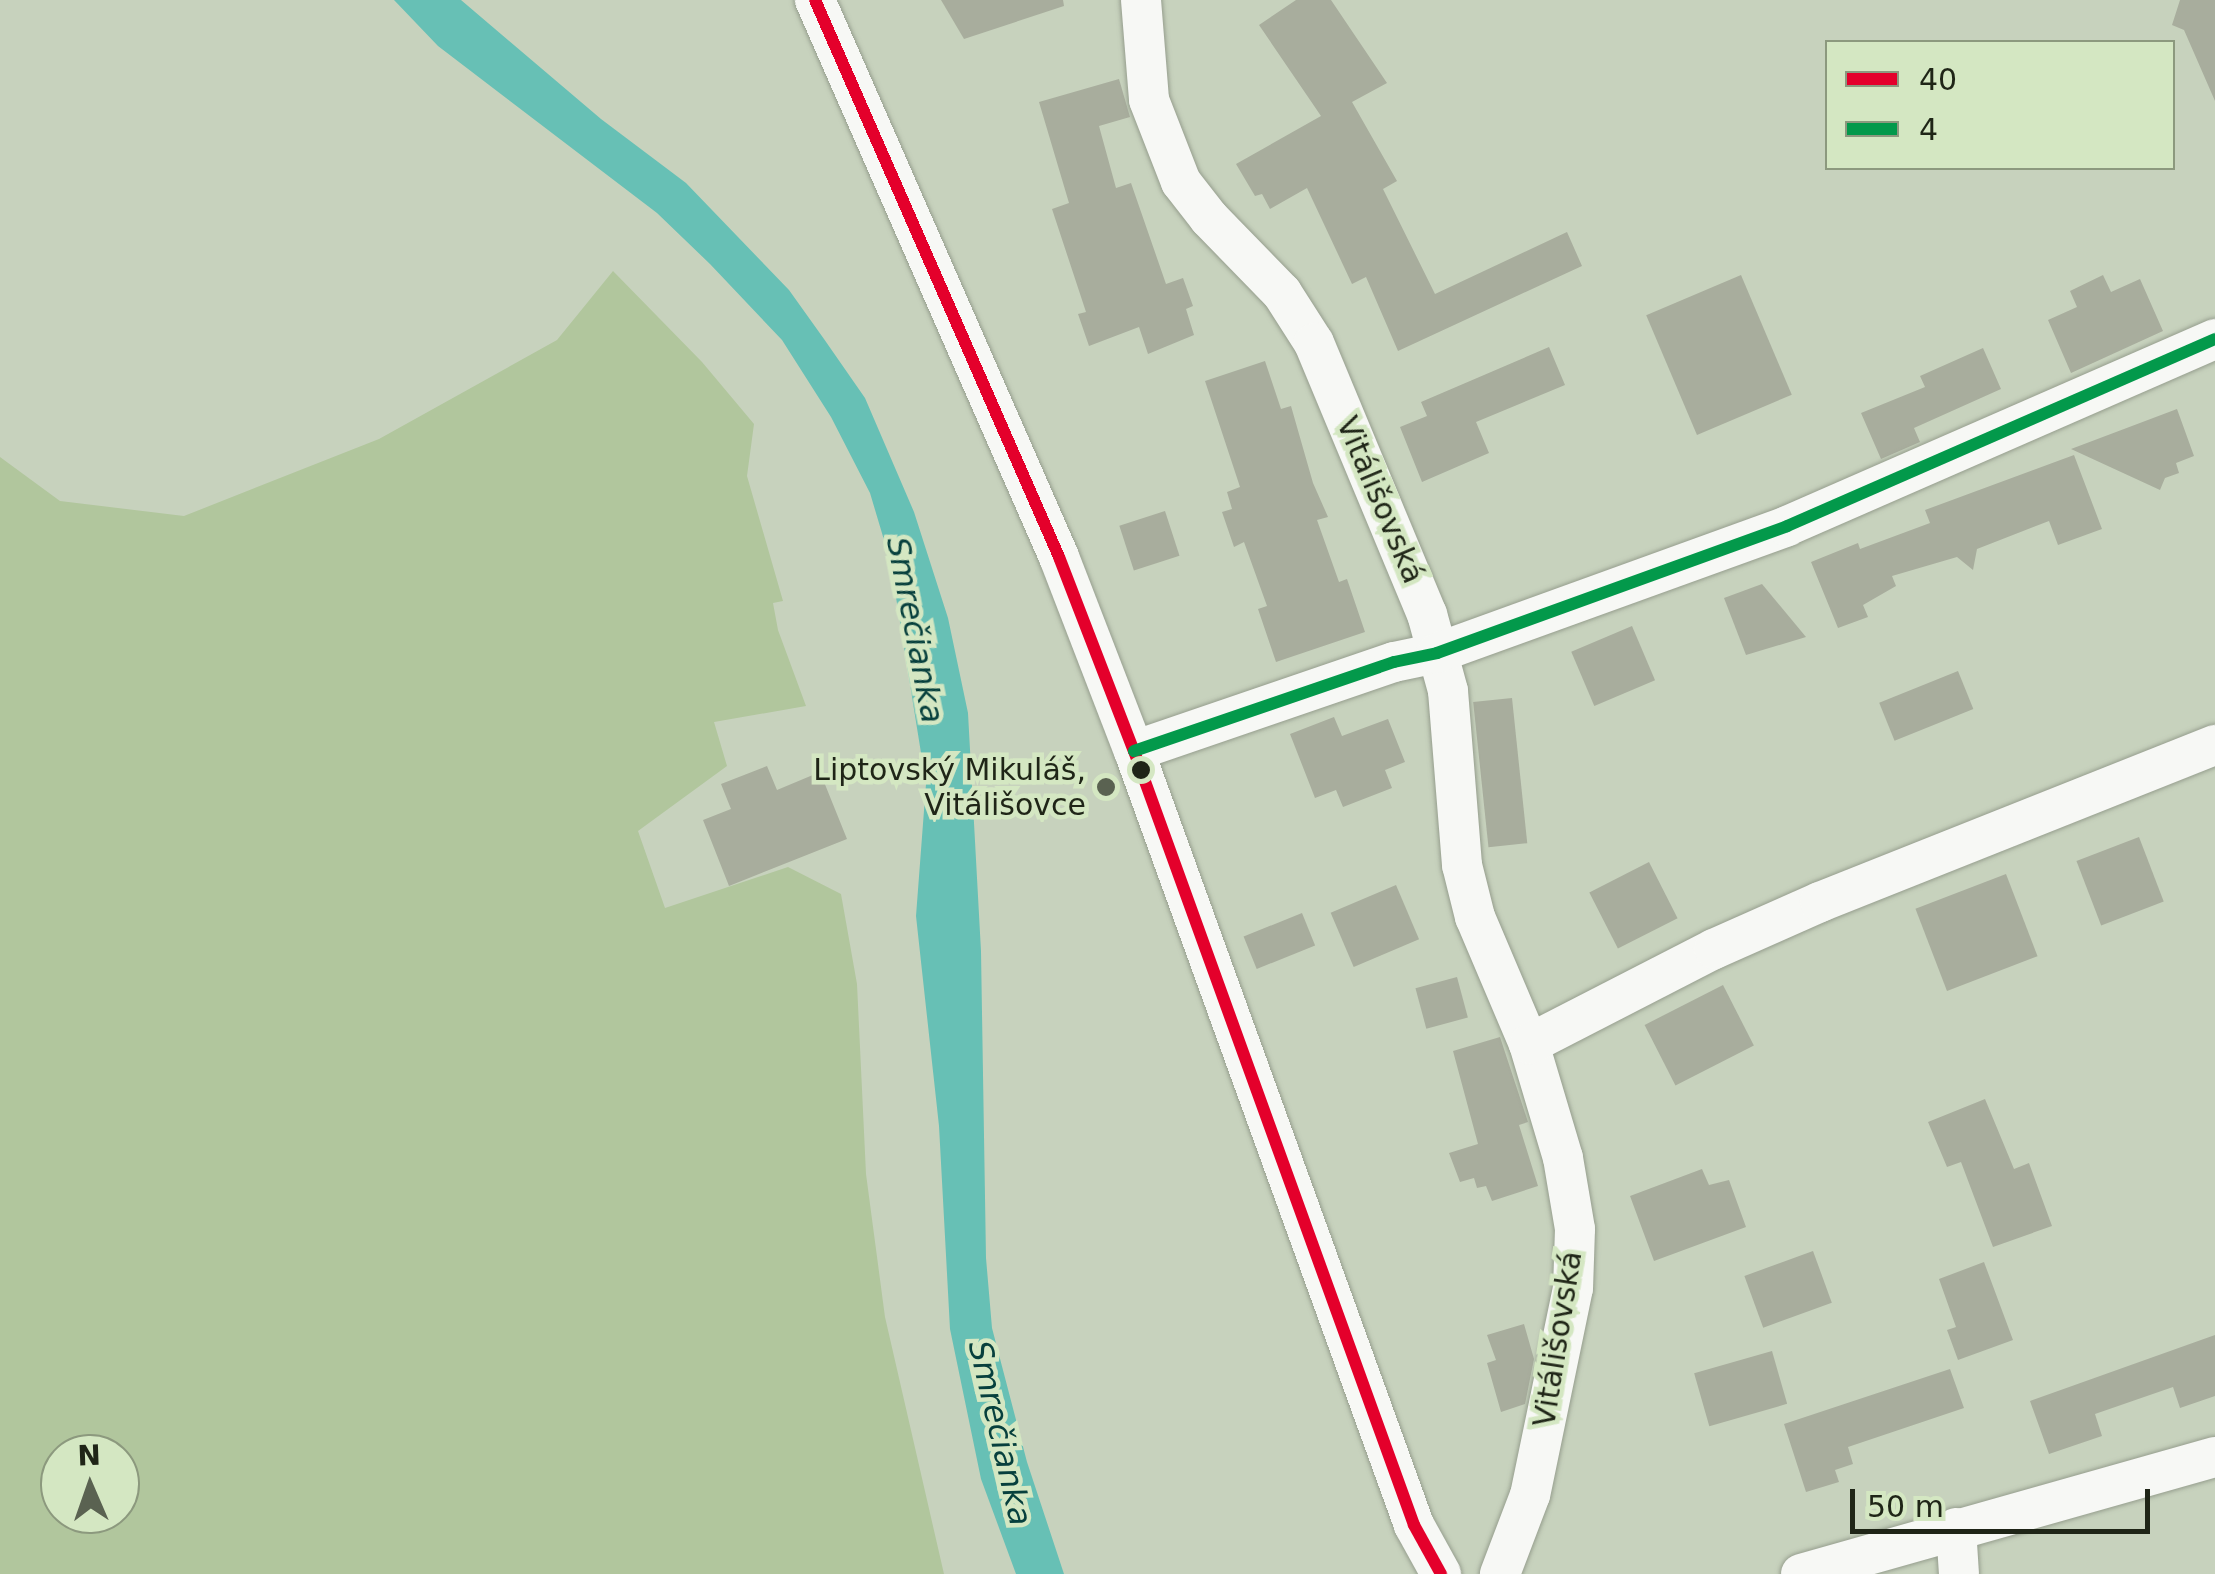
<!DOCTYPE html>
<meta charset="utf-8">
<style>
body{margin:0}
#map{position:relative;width:2215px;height:1574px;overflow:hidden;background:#c7d2bd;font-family:"DejaVu Sans",sans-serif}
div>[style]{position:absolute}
.green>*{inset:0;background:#b1c69d}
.water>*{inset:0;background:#67c0b5}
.building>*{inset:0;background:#a8ad9d;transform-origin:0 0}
.roads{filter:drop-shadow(0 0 2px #969e8e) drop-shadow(0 0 2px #969e8e)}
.minor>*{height:40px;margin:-20px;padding:0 20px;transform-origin:20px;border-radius:20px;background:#f7f8f5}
.bus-1>*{height:12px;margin:-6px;padding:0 6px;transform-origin:6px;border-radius:6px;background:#e4002b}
.bus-2>*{height:12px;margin:-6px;padding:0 6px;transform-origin:6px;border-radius:6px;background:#03994b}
.dots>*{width:28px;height:28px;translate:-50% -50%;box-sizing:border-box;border:5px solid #d4e7c2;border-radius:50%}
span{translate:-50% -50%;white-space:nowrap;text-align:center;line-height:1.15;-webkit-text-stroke:9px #d4e7c2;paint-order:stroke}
.street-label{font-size:30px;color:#1f2517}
.poi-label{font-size:30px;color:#1f2517}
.right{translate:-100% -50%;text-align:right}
.water-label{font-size:32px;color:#07403d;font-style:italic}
.legend{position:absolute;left:1825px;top:40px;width:350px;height:130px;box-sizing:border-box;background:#d4e7c2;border:2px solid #8c997e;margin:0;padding:12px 18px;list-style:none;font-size:30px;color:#1f2517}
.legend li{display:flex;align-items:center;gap:20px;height:50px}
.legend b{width:50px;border:2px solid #8c997e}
.north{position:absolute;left:40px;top:1434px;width:100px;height:100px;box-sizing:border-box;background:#d4e7c2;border:2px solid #8c997e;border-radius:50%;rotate:358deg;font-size:28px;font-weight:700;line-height:40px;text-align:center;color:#1f2517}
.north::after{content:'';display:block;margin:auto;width:35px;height:45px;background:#5a6251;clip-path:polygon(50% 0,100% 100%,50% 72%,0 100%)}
.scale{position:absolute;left:1850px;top:1489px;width:300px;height:45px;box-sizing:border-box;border:5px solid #1f2517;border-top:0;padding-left:12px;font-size:30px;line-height:35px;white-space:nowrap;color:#1f2517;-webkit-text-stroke:8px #d4e7c2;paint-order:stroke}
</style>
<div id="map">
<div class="green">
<div style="clip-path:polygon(evenodd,613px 271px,702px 362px,754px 424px,747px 476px,783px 601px,773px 603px,778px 630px,806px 706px,714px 722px,727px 766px,638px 831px,665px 908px,788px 867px,841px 894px,857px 984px,866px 1174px,885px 1317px,944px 1574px,0 1574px,0 457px,60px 501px,184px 516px,379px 439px,557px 340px,613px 271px,60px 1454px,120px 1454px,120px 1514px,60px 1514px,60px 1454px)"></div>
</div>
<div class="water">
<div style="clip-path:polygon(394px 0,461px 0,601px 119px,686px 183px,789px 290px,824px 339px,865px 398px,914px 512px,948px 618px,968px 713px,981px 951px,986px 1258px,992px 1328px,1027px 1462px,1064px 1574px,1016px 1574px,981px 1479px,950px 1329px,939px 1126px,916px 916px,926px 784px,890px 560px,870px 493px,831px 417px,782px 340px,710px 264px,657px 213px,438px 46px)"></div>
</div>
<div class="building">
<div style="clip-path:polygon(941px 0,1063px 0,1064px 6px,964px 39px)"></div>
<div style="clip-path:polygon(1296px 0,1331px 0,1387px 83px,1352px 102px,1397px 181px,1383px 189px,1435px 294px,1567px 232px,1582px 266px,1398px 351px,1366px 277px,1352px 284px,1307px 188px,1270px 209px,1262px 194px,1255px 196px,1236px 164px,1321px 116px,1259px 25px)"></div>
<div style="clip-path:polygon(2180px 0,2215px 0,2215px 101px,2184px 30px,2172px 25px)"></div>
<div style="clip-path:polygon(1119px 79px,1130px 117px,1099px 126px,1116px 188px,1131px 183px,1166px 284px,1183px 278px,1193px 306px,1186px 309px,1194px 335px,1148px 354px,1139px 327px,1089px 346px,1078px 314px,1086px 312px,1052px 209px,1069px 203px,1039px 102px)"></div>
<div style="left:1741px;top:275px;width:130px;height:103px;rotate:67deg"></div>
<div style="clip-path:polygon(2103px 275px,2111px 292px,2140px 279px,2163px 331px,2071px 373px,2048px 320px,2077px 307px,2070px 291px)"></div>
<div style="clip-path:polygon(1549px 347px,1565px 385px,1476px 422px,1489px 453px,1422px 482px,1400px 427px,1427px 416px,1421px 402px)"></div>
<div style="clip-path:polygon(1983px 348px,2001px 389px,1914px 428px,1920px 442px,1881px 459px,1861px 413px,1925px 387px,1920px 376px)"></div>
<div style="clip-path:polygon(1265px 361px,1281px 409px,1291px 406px,1313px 483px,1328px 517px,1317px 520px,1339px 582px,1347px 579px,1365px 632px,1276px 662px,1258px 609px,1267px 606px,1244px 542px,1234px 547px,1222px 512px,1232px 509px,1227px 492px,1240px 487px,1205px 381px)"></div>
<div style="clip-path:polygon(2177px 409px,2194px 456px,2176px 463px,2179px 473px,2165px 478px,2160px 490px,2071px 449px)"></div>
<div style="clip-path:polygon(2074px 455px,2102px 529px,2058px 545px,2049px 521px,1977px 549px,1973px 570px,1957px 557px,1892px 576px,1896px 586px,1863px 605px,1868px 617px,1838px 628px,1811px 562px,1858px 543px,1860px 549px,1930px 523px,1925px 510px)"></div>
<div style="left:1165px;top:511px;width:47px;height:48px;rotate:72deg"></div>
<div style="clip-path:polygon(1762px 584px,1806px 637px,1746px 655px,1724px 598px)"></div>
<div style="left:1632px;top:626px;width:59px;height:66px;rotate:67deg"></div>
<div style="left:1958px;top:671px;width:41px;height:85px;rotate:68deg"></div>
<div style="left:1512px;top:698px;width:146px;height:39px;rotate:84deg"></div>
<div style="clip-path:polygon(1334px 717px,1342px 736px,1388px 719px,1405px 762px,1385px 770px,1392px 788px,1343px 807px,1336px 790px,1315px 798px,1290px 734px)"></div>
<div style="clip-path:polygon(767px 766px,777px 790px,820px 772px,847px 839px,729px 886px,703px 820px,731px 809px,721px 784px)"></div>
<div style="left:2139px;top:837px;width:69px;height:67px;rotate:69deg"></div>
<div style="left:1649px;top:862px;width:63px;height:67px;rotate:63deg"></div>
<div style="left:2006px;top:874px;width:88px;height:97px;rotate:69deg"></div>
<div style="left:1396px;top:885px;width:59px;height:71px;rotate:67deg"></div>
<div style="left:1302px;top:913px;width:35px;height:63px;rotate:68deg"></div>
<div style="left:1457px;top:977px;width:42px;height:43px;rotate:75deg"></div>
<div style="left:1723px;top:985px;width:68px;height:88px;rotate:63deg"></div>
<div style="clip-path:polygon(1500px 1037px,1528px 1122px,1519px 1125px,1538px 1186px,1492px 1201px,1486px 1186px,1477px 1188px,1474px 1178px,1460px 1182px,1449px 1153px,1478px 1144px,1453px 1051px)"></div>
<div style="clip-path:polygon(1985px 1099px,2014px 1169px,2029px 1163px,2052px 1226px,1993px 1247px,1961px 1162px,1947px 1167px,1928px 1122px)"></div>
<div style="clip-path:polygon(1702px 1169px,1709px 1185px,1729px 1180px,1746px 1227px,1654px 1261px,1630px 1196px)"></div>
<div style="left:1813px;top:1251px;width:55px;height:73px;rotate:70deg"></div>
<div style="clip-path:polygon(1984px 1262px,2013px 1340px,1958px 1360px,1947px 1330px,1956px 1327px,1939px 1279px)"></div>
<div style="clip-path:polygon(1524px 1324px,1534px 1359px,1525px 1404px,1501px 1412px,1487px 1363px,1496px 1360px,1487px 1335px)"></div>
<div style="clip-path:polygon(2215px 1335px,2215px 1396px,2180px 1408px,2173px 1387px,2095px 1414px,2102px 1436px,2049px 1454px,2030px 1401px)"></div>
<div style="left:1772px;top:1351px;width:55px;height:81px;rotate:74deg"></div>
<div style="clip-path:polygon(1950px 1369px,1964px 1408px,1848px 1447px,1853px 1464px,1835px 1470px,1839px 1482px,1806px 1492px,1784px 1424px)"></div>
</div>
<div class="roads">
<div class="minor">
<div style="left:815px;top:0;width:608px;rotate:66.34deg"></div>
<div style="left:1059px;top:557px;width:208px;rotate:68.9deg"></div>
<div style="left:1134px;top:751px;width:823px;rotate:70.11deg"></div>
<div style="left:1414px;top:1525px;width:56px;rotate:61.1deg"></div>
<div style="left:1141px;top:0;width:100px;rotate:85.4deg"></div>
<div style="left:1149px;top:100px;width:88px;rotate:68.7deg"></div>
<div style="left:1181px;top:182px;width:46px;rotate:52.1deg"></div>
<div style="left:1209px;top:218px;width:105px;rotate:45.8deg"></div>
<div style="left:1282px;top:293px;width:59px;rotate:57.4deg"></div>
<div style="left:1314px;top:343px;width:294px;rotate:67.4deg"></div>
<div style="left:1427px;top:614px;width:80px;rotate:74.7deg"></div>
<div style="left:1448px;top:691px;width:175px;rotate:85.4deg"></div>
<div style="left:1462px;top:865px;width:54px;rotate:76deg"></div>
<div style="left:1475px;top:917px;width:138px;rotate:67deg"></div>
<div style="left:1529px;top:1044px;width:119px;rotate:73.4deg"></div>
<div style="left:1563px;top:1158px;width:72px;rotate:80.4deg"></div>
<div style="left:1575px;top:1229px;width:59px;rotate:91.9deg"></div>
<div style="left:1573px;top:1288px;width:211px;rotate:101.7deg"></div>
<div style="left:1530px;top:1495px;width:85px;rotate:110.8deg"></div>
<div style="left:1134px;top:751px;width:275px;rotate:-18.9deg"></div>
<div style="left:1394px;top:662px;width:44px;rotate:-11.8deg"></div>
<div style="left:1437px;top:653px;width:372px;rotate:-19.9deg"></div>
<div style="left:1787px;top:526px;width:467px;rotate:-23.6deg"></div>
<div style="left:1529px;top:1044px;width:208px;rotate:-27.2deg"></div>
<div style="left:1714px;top:949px;width:116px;rotate:-23.9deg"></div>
<div style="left:1820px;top:902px;width:425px;rotate:-21.7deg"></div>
<div style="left:1956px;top:1528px;width:46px;rotate:86.3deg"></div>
<div style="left:1801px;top:1574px;width:430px;rotate:-15.8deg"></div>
</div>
</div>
<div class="bus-1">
<div style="left:815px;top:0;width:608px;rotate:66.34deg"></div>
<div style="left:1059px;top:557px;width:208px;rotate:68.9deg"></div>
<div style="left:1134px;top:751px;width:823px;rotate:70.11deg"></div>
<div style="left:1414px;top:1525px;width:56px;rotate:61.1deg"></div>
</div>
<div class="bus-2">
<div style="left:1134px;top:751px;width:275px;rotate:-18.9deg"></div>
<div style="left:1394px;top:662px;width:44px;rotate:-11.8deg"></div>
<div style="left:1437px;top:653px;width:372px;rotate:-19.9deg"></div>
<div style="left:1787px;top:526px;width:467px;rotate:-23.6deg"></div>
</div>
<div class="dots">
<div style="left:1141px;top:770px;background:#1f2517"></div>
<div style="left:1106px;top:787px;background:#5a6251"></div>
</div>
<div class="street-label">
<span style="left:1380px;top:500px;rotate:67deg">Vitálišovská</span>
<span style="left:1558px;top:1339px;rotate:-81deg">Vitálišovská</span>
</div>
<div class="poi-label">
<span class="right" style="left:1086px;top:787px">Liptovský Mikuláš,<br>Vitálišovce</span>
</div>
<div class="water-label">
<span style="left:915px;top:630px;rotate:79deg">Smrečianka</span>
<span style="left:1000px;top:1433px;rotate:77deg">Smrečianka</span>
</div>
<ul class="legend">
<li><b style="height:12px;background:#e4002b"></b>40</li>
<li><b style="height:12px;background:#03994b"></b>4</li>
</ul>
<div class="north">N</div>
<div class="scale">50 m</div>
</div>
